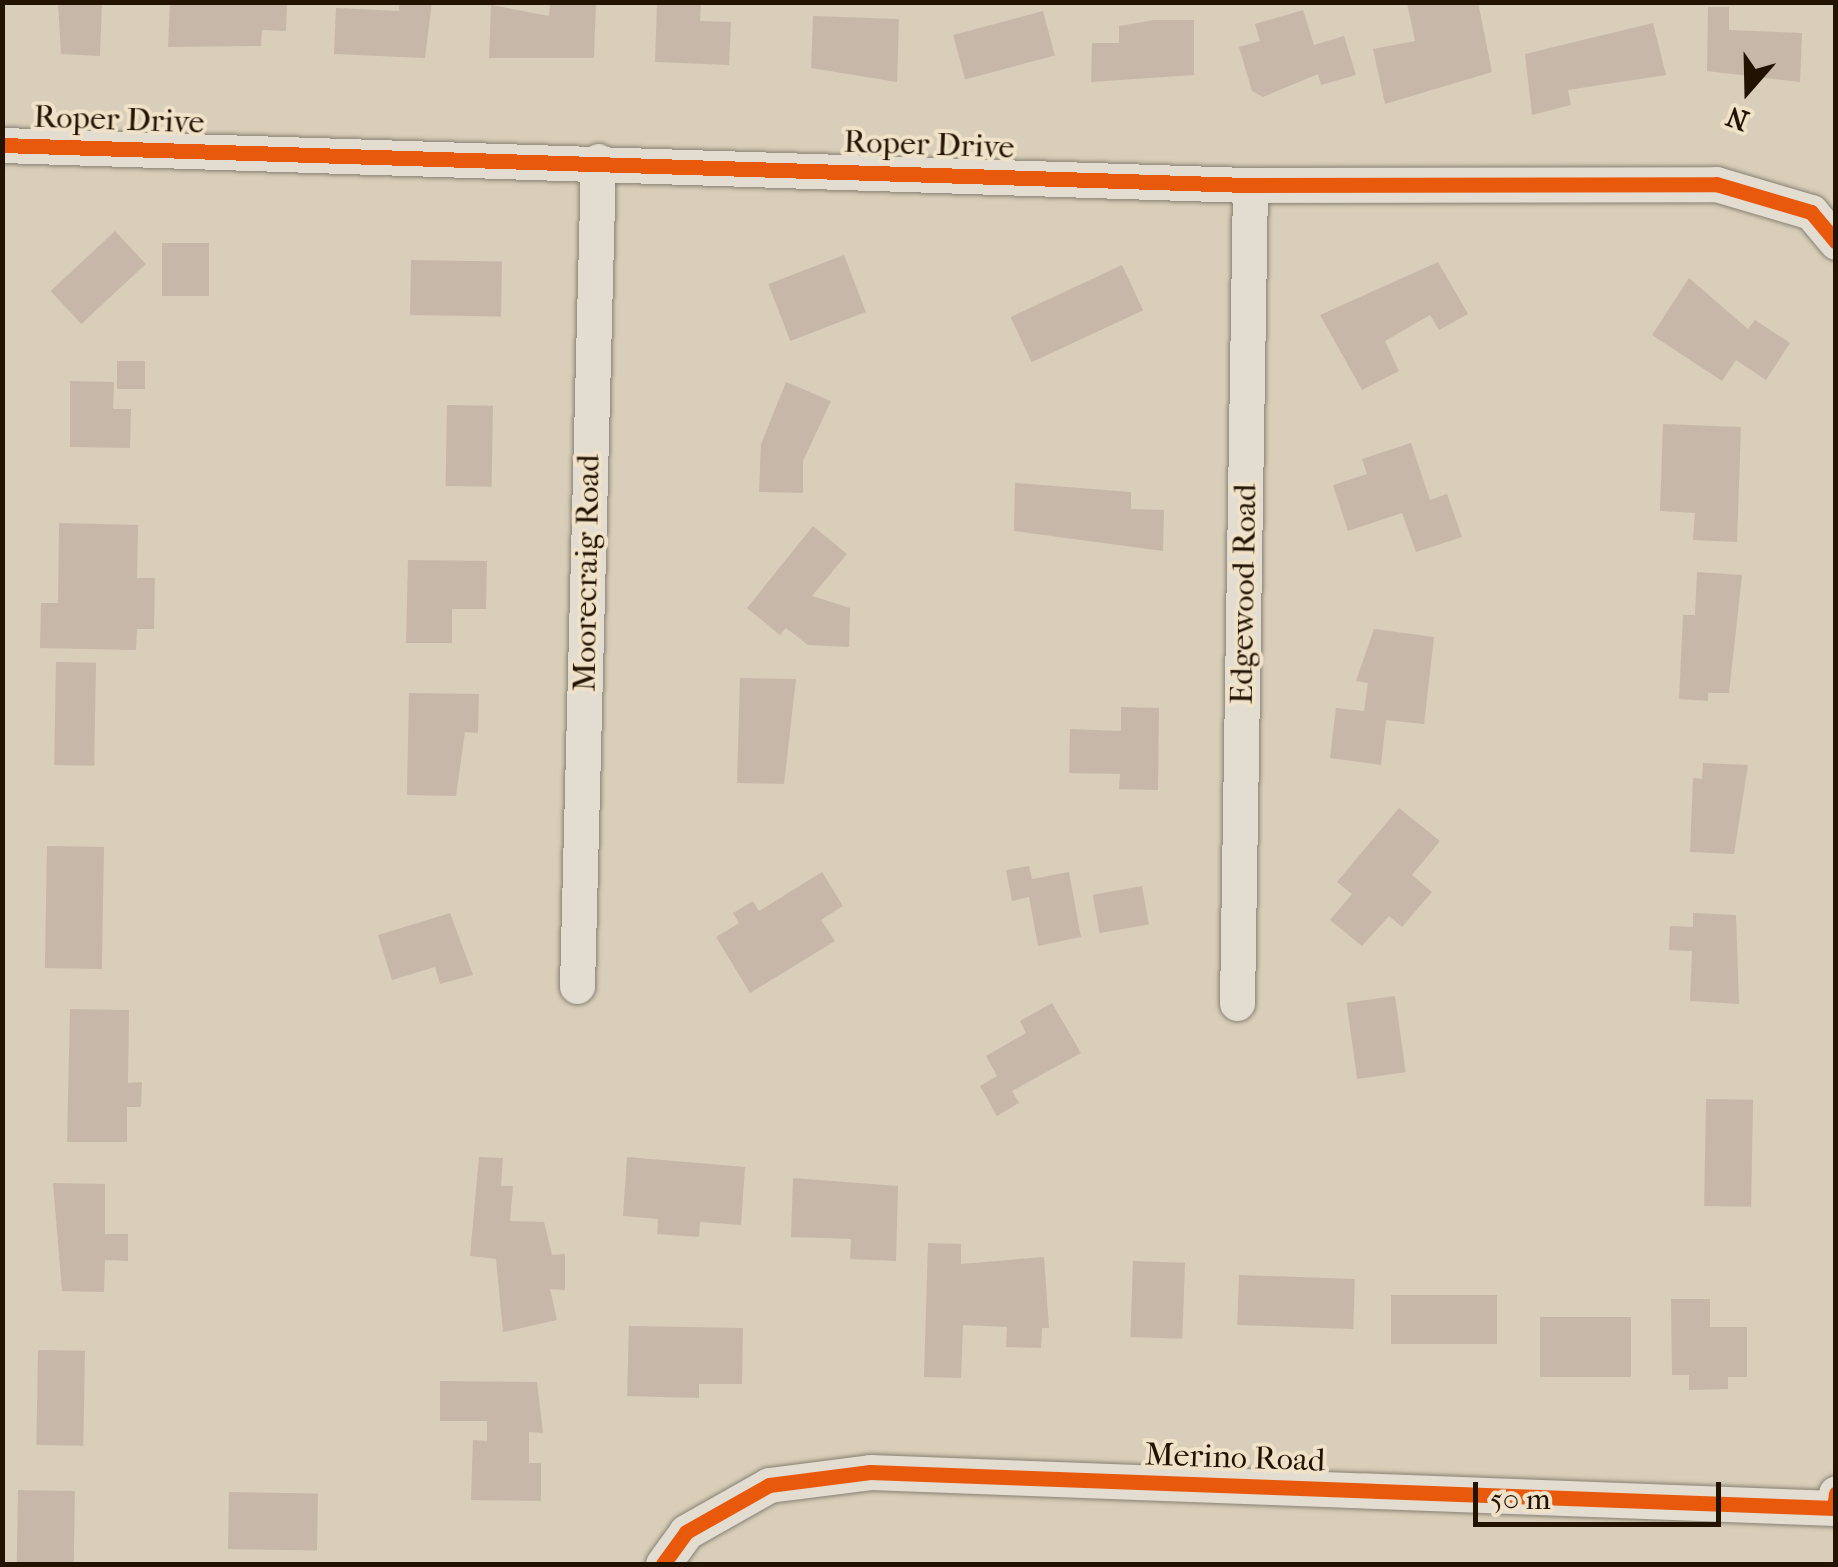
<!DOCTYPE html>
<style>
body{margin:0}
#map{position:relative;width:1838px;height:1567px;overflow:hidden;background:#d9ceb9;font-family:"IM FELL French Canon",serif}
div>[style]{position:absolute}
.building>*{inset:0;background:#c7b7a9;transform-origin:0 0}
.roads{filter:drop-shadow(0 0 2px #888073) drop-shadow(0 0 2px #888073)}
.street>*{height:35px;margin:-17.5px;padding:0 17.5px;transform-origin:17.5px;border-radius:17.5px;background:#e2dcd1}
.cycleway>*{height:15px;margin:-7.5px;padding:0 7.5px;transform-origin:7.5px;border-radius:7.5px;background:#e8590c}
span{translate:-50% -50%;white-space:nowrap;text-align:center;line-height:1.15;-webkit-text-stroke:8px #efe2c9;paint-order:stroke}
.street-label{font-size:32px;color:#221301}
.frame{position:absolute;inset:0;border:5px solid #221301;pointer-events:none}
.north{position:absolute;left:1698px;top:40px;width:100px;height:100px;-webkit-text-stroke:8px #efe2c9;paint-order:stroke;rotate:200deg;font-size:28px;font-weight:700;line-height:40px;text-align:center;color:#221301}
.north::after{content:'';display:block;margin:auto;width:35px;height:45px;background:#221301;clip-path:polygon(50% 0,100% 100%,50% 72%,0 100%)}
.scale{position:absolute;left:1473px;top:1482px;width:248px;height:45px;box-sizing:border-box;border:5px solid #221301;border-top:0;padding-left:12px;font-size:30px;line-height:35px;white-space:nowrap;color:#221301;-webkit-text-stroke:8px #efe2c9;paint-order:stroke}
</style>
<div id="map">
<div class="building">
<div style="clip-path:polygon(58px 2px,102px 2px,100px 56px,61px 54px)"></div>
<div style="clip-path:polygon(170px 2px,287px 2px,286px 31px,262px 30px,261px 46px,168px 47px)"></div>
<div style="clip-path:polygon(399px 2px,432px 2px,425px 58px,334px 54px,336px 8px,399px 11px)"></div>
<div style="clip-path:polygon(550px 2px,596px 2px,594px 58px,489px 58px,491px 5px,549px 16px)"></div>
<div style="clip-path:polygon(657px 2px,701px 2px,700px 21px,731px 22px,729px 65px,655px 62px)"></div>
<div style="clip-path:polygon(1431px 2px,1478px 2px,1492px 72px,1385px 104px,1373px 49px,1415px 41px,1407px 3px)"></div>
<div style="clip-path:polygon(1708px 7px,1729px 7px,1729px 30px,1802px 33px,1800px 82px,1707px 71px)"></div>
<div style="clip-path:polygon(1303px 10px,1314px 45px,1344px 36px,1356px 75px,1321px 85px,1318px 74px,1263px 97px,1252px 91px,1239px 47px,1260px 41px,1255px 24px)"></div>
<div style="left:1043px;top:11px;width:46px;height:93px;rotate:75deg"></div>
<div style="clip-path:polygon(813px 16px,899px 19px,897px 82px,811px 68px)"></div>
<div style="clip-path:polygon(1154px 20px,1194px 20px,1194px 75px,1091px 82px,1092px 43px,1119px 43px,1119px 26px)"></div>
<div style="clip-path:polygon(1653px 23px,1666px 75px,1568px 90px,1571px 105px,1532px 115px,1525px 54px)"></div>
<div style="left:115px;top:231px;width:45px;height:88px;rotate:47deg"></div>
<div style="left:162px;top:243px;width:47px;height:53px"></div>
<div style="left:844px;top:255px;width:61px;height:81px;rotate:69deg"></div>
<div style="left:411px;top:260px;width:91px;height:55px;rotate:1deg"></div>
<div style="clip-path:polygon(1438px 262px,1468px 314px,1439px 330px,1430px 315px,1385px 341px,1399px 371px,1362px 390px,1320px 315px)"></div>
<div style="left:1122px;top:265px;width:50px;height:123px;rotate:65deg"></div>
<div style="clip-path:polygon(1689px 278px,1748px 329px,1755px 320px,1790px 343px,1766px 380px,1736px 360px,1722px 381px,1652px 335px)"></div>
<div style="left:117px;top:361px;width:28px;height:28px"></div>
<div style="clip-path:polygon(70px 381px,114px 382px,113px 409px,131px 409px,130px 448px,70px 447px)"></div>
<div style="clip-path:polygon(786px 382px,831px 401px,803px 461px,803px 493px,759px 492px,761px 444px)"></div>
<div style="left:447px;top:405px;width:46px;height:81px;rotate:1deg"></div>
<div style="clip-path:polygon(1663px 424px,1741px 427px,1737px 542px,1693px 540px,1695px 513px,1660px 511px)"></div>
<div style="clip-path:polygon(1411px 443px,1430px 500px,1447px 494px,1462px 537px,1416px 552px,1402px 513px,1348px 531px,1333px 485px,1367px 474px,1362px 459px)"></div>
<div style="clip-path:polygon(1015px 483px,1131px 492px,1131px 509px,1164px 510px,1163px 551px,1014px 531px)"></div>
<div style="clip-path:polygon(59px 523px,138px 525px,137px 578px,155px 578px,154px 629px,137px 629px,136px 650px,40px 648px,41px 603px,58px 603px)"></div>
<div style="clip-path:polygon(813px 526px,847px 554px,812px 596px,850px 608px,849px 647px,808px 645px,786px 628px,780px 635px,747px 608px)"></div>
<div style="clip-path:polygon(408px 560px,487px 561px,486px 609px,452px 609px,452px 643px,406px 643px)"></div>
<div style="clip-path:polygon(1697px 572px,1742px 575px,1729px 693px,1708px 693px,1708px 701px,1679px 699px,1683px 615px,1695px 615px)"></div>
<div style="clip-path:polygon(1374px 629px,1434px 637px,1424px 724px,1386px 720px,1381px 765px,1330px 758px,1336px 708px,1364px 711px,1368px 683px,1356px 681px)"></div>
<div style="left:56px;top:662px;width:40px;height:103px;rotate:1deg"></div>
<div style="clip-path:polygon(740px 678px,796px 679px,784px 784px,737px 783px)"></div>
<div style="clip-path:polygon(409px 693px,479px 694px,478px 733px,465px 732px,456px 796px,407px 795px)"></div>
<div style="clip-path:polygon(1121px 707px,1159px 708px,1158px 790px,1119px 789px,1120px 774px,1069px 773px,1070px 729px,1121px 731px)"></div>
<div style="clip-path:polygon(1703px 763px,1748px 765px,1734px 854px,1690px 852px,1693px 778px,1702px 779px)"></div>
<div style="clip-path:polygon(1399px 808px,1440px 841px,1412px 875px,1432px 892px,1402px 927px,1389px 916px,1362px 946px,1330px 920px,1352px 894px,1337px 882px)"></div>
<div style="left:47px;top:846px;width:57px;height:122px;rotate:1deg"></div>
<div style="clip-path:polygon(1029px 866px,1032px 879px,1069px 872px,1081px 937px,1038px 946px,1029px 897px,1012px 901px,1006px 870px)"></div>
<div style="clip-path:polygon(822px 872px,843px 906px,821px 920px,835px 941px,750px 993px,716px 937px,739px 923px,733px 913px,753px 901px,759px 911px)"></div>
<div style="left:1142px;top:886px;width:39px;height:50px;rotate:80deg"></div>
<div style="clip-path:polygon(450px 913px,473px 975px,440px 984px,435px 967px,392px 980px,378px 935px)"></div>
<div style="clip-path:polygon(1693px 913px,1736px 915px,1739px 1004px,1690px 1001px,1692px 951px,1669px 950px,1670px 926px,1693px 927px)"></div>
<div style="left:1395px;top:996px;width:77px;height:49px;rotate:82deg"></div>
<div style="clip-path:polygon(1052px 1003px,1081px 1053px,1012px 1091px,1019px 1103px,997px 1116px,980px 1086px,997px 1076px,986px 1056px,1026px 1033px,1020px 1021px)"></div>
<div style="clip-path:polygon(70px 1009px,129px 1010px,128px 1083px,142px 1082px,141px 1107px,127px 1107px,127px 1142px,67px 1142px)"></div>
<div style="left:1706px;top:1099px;width:47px;height:107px;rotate:1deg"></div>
<div style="clip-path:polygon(479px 1157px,503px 1158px,501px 1186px,513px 1186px,510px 1221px,544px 1222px,552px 1255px,565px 1254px,565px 1290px,550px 1289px,557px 1320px,503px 1332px,496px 1259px,470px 1256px)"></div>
<div style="clip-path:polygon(627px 1157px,745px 1167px,741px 1225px,700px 1222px,699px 1237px,657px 1234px,658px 1219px,623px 1216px)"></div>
<div style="clip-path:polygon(793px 1178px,898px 1186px,896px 1261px,850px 1259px,851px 1239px,791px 1237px)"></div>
<div style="clip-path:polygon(53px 1183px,105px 1184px,105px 1234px,128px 1234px,128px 1261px,105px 1260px,104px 1292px,62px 1291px)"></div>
<div style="clip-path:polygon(928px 1243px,961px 1244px,961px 1264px,1044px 1257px,1049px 1328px,1042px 1328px,1041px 1348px,1006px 1347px,1007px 1327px,963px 1325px,961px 1378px,924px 1377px)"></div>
<div style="left:1133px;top:1261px;width:52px;height:76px;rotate:2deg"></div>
<div style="left:1239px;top:1275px;width:116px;height:50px;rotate:2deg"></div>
<div style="left:1391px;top:1295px;width:106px;height:49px"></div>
<div style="clip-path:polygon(1671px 1299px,1710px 1299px,1710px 1327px,1747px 1327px,1747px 1377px,1728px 1377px,1728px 1389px,1689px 1390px,1689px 1375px,1672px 1375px)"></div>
<div style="left:1631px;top:1317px;width:60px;height:91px;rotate:90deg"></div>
<div style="clip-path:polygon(629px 1326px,743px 1328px,742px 1384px,699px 1384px,699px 1398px,627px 1396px)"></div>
<div style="left:38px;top:1350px;width:47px;height:95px;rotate:1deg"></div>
<div style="clip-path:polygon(440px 1381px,537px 1382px,543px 1433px,529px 1432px,529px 1463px,541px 1463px,541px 1501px,471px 1500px,473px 1440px,487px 1441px,487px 1421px,440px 1421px)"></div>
<div style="left:18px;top:1490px;width:57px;height:74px;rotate:1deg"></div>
<div style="left:229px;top:1492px;width:89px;height:57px;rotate:1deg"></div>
</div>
<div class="roads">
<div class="street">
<div style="left:2px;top:145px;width:1249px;rotate:1.84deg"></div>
<div style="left:1250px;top:185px;width:466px;rotate:-0.1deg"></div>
<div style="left:1716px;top:184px;width:99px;rotate:16.4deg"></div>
<div style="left:1811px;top:212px;width:39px;rotate:50deg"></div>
<div style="left:577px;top:986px;width:825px;rotate:-88.54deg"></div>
<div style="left:1237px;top:1003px;width:818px;rotate:-89.09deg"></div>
<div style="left:663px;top:1564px;width:39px;rotate:-54deg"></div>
<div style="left:686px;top:1532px;width:95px;rotate:-29.5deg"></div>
<div style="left:769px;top:1485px;width:102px;rotate:-7.3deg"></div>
<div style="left:870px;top:1472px;width:965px;rotate:2.14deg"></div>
<div style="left:1834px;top:1508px;width:15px;rotate:-82deg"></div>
</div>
</div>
<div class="cycleway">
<div style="left:2px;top:145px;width:1249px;rotate:1.84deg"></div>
<div style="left:1250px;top:185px;width:466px;rotate:-0.1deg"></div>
<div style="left:1716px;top:184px;width:99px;rotate:16.4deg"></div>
<div style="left:1811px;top:212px;width:39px;rotate:50deg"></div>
<div style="left:663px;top:1564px;width:39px;rotate:-54deg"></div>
<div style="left:686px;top:1532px;width:95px;rotate:-29.5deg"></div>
<div style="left:769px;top:1485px;width:102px;rotate:-7.3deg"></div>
<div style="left:870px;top:1472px;width:965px;rotate:2.14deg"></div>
<div style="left:1834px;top:1508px;width:15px;rotate:-82deg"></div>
</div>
<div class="street-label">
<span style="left:119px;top:120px;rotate:2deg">Roper Drive</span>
<span style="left:929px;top:145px;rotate:2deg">Roper Drive</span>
<span style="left:587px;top:573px;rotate:-89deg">Moorecraig Road</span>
<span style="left:1244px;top:594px;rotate:-89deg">Edgewood Road</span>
<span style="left:1235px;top:1458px;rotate:2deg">Merino Road</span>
</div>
<div class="frame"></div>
<div class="north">N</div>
<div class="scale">50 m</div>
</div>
